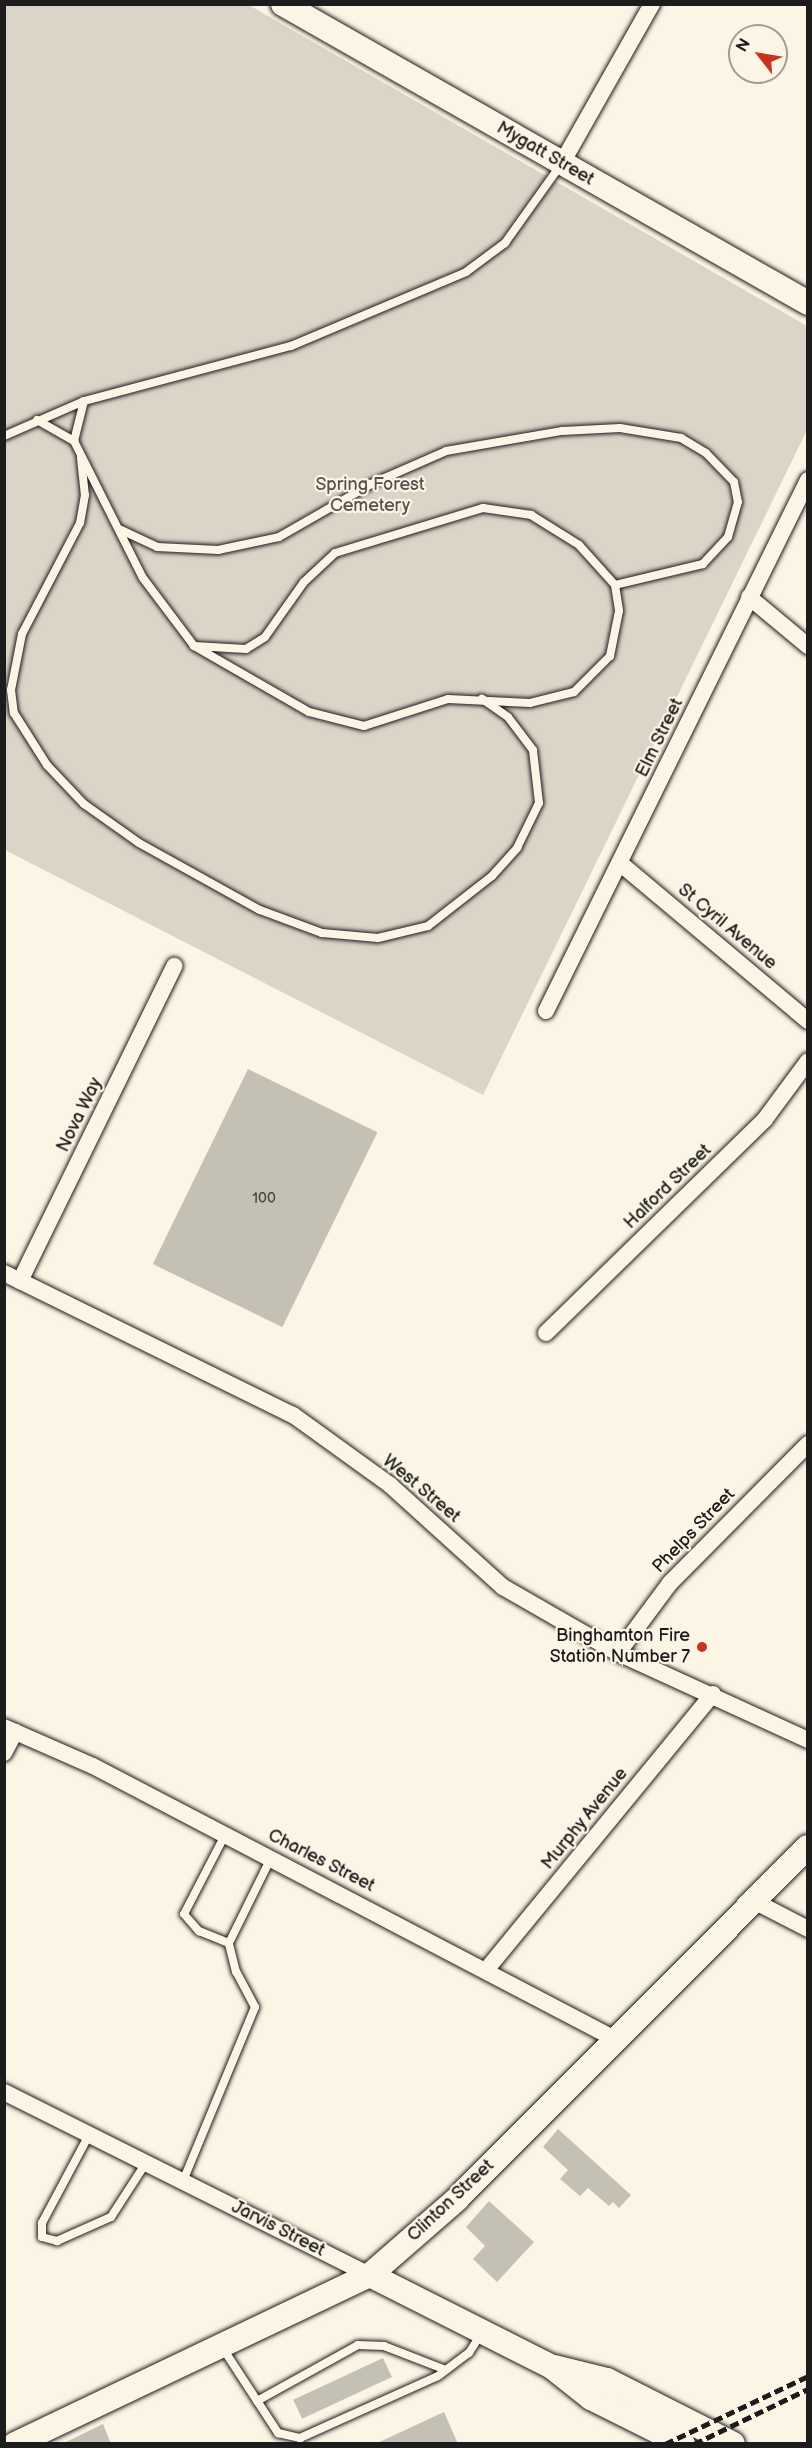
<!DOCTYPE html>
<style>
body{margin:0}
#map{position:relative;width:812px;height:2448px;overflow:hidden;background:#fcf5e5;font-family:"Balsamiq Sans",sans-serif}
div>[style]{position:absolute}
.green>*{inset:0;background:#dbd5c8}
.building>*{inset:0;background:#c4c0b3;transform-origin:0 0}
.roads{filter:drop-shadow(0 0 2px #1c1c1c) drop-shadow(0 0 2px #1c1c1c)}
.lane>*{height:8px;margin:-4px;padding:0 4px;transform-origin:4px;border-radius:4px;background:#fcf5e5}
.street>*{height:16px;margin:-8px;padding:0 8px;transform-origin:8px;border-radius:8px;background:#fcf5e5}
.secondary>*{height:24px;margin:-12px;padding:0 12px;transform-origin:12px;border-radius:12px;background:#fcf5e5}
.rail>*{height:4.5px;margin-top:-2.25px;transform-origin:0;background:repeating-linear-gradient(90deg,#1c1c1c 0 9px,transparent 0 13.5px)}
.dots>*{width:16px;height:16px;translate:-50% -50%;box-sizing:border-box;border:3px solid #fcf5e5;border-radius:50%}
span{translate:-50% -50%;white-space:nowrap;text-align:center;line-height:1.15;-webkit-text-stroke:4.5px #fcf5e5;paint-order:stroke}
.number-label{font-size:15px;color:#464542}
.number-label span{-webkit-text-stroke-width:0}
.street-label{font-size:18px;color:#1c1c1c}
.park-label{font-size:18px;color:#555450}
.poi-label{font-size:18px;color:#1c1c1c}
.right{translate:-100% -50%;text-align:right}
.frame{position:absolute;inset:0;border:6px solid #1c1c1c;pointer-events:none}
.north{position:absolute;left:728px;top:24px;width:60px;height:60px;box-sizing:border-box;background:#fcf5e5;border:2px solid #a29e95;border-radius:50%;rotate:301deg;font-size:16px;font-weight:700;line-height:24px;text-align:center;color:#1c1c1c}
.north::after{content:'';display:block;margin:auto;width:21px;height:27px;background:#c8321e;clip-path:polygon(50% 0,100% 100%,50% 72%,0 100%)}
</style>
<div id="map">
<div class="green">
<div style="clip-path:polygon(4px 5px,249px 5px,807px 326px,807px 430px,483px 1095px,5px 850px)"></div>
</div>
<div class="building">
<div style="left:248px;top:1069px;width:144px;height:217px;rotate:26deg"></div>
<div style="clip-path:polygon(558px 2129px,631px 2195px,619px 2208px,613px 2202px,609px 2206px,588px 2188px,580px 2196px,560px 2179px,568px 2170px,543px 2147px)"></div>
<div style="clip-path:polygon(489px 2201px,534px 2242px,497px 2282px,473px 2259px,485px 2246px,466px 2227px)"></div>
<div style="left:383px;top:2358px;width:21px;height:99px;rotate:65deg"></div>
<div style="clip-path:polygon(444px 2412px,458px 2444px,375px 2444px)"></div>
<div style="clip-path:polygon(103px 2424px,111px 2444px,62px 2444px)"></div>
</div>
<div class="roads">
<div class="lane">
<div style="left:84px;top:401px;width:41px;rotate:104deg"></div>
<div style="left:74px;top:441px;width:153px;rotate:63.3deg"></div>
<div style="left:143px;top:578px;width:85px;rotate:53.1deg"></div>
<div style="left:194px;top:646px;width:52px;rotate:3.3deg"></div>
<div style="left:246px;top:649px;width:22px;rotate:-32deg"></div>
<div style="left:265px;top:637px;width:67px;rotate:-54.7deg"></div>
<div style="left:304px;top:582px;width:42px;rotate:-43.1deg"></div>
<div style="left:335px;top:553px;width:155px;rotate:-16.9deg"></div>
<div style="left:483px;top:508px;width:49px;rotate:8.3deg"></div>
<div style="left:531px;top:515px;width:57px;rotate:32deg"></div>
<div style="left:579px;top:545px;width:54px;rotate:48deg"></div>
<div style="left:615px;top:585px;width:26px;rotate:81deg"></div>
<div style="left:619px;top:611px;width:46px;rotate:101.3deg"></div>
<div style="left:610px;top:656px;width:51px;rotate:135deg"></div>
<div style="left:574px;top:692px;width:45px;rotate:166deg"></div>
<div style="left:530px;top:703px;width:82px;rotate:-177.2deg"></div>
<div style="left:448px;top:699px;width:88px;rotate:162.2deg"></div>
<div style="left:364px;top:726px;width:57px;rotate:-165.7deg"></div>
<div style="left:309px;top:712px;width:133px;rotate:-150.1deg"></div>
<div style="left:37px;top:420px;width:43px;rotate:29.6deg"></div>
<div style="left:4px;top:436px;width:87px;rotate:-23.6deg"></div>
<div style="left:84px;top:401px;width:214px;rotate:-14.9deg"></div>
<div style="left:291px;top:346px;width:190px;rotate:-22.9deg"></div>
<div style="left:466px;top:272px;width:49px;rotate:-36.6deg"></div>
<div style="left:505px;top:243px;width:98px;rotate:-54.5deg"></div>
<div style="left:81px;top:458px;width:37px;rotate:84deg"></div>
<div style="left:85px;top:495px;width:28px;rotate:100deg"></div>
<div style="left:80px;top:523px;width:125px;rotate:117.6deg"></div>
<div style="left:22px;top:634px;width:57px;rotate:101.1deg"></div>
<div style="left:11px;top:690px;width:23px;rotate:83deg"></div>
<div style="left:14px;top:713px;width:62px;rotate:57.6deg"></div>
<div style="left:47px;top:765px;width:54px;rotate:46.5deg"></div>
<div style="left:84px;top:804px;width:67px;rotate:35.3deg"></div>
<div style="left:139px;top:843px;width:138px;rotate:29deg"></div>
<div style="left:260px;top:910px;width:66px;rotate:20.4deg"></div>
<div style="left:322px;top:933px;width:56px;rotate:5.1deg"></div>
<div style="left:378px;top:938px;width:51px;rotate:-13.5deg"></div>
<div style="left:428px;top:926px;width:81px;rotate:-38deg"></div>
<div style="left:492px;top:876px;width:38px;rotate:-48deg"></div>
<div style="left:517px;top:848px;width:50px;rotate:-63.9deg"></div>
<div style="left:539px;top:803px;width:53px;rotate:-96.5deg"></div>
<div style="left:533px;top:750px;width:41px;rotate:-127.1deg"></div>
<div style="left:508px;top:717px;width:32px;rotate:-145deg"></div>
<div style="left:121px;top:530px;width:40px;rotate:25deg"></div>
<div style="left:157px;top:547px;width:61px;rotate:2.8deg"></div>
<div style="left:218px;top:550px;width:62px;rotate:-12deg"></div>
<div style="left:279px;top:537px;width:106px;rotate:-29.9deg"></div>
<div style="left:371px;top:484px;width:82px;rotate:-23.7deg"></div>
<div style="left:446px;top:451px;width:118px;rotate:-9.8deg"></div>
<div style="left:562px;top:431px;width:58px;rotate:-3deg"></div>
<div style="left:620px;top:428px;width:62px;rotate:9.3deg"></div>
<div style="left:681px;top:438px;width:29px;rotate:31deg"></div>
<div style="left:706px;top:453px;width:40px;rotate:46deg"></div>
<div style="left:734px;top:482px;width:20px;rotate:79deg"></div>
<div style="left:738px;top:502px;width:36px;rotate:106deg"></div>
<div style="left:728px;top:537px;width:37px;rotate:133deg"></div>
<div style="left:703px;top:564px;width:90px;rotate:166.6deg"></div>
<div style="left:225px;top:1835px;width:89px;rotate:117.4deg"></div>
<div style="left:184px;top:1914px;width:23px;rotate:49deg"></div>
<div style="left:199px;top:1931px;width:32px;rotate:22deg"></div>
<div style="left:89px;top:2135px;width:100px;rotate:118.1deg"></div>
<div style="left:42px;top:2223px;width:14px;rotate:90deg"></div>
<div style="left:42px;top:2237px;width:16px;rotate:15deg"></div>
<div style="left:57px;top:2241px;width:59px;rotate:-24deg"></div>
<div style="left:111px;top:2217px;width:64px;rotate:-57.1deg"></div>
<div style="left:183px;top:2181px;width:188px;rotate:-67.5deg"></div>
<div style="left:255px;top:2007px;width:40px;rotate:-118deg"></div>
<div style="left:236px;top:1972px;width:30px;rotate:-104deg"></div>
<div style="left:229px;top:1943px;width:95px;rotate:-63.7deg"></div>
<div style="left:222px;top:2347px;width:103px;rotate:56.9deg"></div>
<div style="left:278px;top:2433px;width:23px;rotate:13deg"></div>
<div style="left:300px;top:2438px;width:151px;rotate:-24.2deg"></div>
<div style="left:438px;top:2376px;width:39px;rotate:-37deg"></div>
<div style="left:469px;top:2353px;width:22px;rotate:-58deg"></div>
<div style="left:257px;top:2401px;width:115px;rotate:-29deg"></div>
<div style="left:358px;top:2345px;width:26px;rotate:2deg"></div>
<div style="left:384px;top:2346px;width:66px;rotate:21.2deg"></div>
</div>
<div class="street">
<div style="left:562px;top:163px;width:183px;rotate:-60.5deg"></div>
<div style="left:749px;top:597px;width:77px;rotate:39.7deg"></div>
<div style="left:621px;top:864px;width:244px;rotate:40deg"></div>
<div style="left:546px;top:1011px;width:592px;rotate:-63.74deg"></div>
<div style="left:4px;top:1273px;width:322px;rotate:26.2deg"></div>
<div style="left:293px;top:1415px;width:120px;rotate:35.8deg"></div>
<div style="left:390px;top:1485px;width:152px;rotate:42.1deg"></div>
<div style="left:503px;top:1587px;width:133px;rotate:29.9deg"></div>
<div style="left:618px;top:1653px;width:209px;rotate:24.6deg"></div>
<div style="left:20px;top:1281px;width:351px;rotate:-63.9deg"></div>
<div style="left:546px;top:1333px;width:306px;rotate:-44.3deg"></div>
<div style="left:765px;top:1119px;width:72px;rotate:-53.4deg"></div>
<div style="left:618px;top:1653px;width:87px;rotate:-53.4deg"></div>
<div style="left:670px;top:1583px;width:196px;rotate:-45.2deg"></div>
<div style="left:4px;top:1727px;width:97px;rotate:23.7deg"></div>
<div style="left:93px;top:1766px;width:589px;rotate:27.61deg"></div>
<div style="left:4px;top:1753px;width:24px;rotate:-62deg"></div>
<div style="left:754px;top:1901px;width:61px;rotate:27.4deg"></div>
<div style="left:487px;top:1969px;width:356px;rotate:-50.6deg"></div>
<div style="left:4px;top:2092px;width:409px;rotate:26.6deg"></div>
</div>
<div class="secondary">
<div style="left:283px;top:4px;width:604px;rotate:29.66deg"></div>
<div style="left:370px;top:2275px;width:204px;rotate:26.8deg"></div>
<div style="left:552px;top:2367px;width:50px;rotate:38.5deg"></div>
<div style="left:591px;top:2398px;width:103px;rotate:26.6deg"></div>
<div style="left:554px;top:2367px;width:55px;rotate:13.8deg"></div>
<div style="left:607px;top:2380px;width:141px;rotate:26.9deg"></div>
<div style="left:15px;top:2444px;width:393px;rotate:-25.5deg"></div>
<div style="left:370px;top:2275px;width:116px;rotate:-41.1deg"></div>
<div style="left:457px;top:2199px;width:497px;rotate:-45.1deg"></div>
</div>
</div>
<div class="rail">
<div style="left:665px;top:2444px;width:158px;rotate:-25.4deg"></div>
<div style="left:694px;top:2444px;width:127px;rotate:-25.8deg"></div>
</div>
<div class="dots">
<div style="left:702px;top:1647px;background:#c8321e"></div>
</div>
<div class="number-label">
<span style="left:264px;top:1199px">100</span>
</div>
<div class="street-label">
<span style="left:545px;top:154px;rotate:30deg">Mygatt Street</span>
<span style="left:660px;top:738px;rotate:-64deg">Elm Street</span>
<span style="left:727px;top:927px;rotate:40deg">St Cyril Avenue</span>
<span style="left:80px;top:1115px;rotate:-64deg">Nova Way</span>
<span style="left:668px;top:1187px;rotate:-44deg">Halford Street</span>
<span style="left:421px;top:1489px;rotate:40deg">West Street</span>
<span style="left:694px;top:1531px;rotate:-46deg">Phelps Street</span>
<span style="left:585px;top:1819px;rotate:-51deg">Murphy Avenue</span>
<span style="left:321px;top:1861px;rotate:27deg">Charles Street</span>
<span style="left:451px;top:2201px;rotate:-43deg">Clinton Street</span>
<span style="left:278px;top:2229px;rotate:27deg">Jarvis Street</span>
</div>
<div class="park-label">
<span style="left:370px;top:496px">Spring Forest<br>Cemetery</span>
</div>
<div class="poi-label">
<span class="right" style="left:690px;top:1647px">Binghamton Fire<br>Station Number 7</span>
</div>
<div class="frame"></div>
<div class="north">N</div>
</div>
